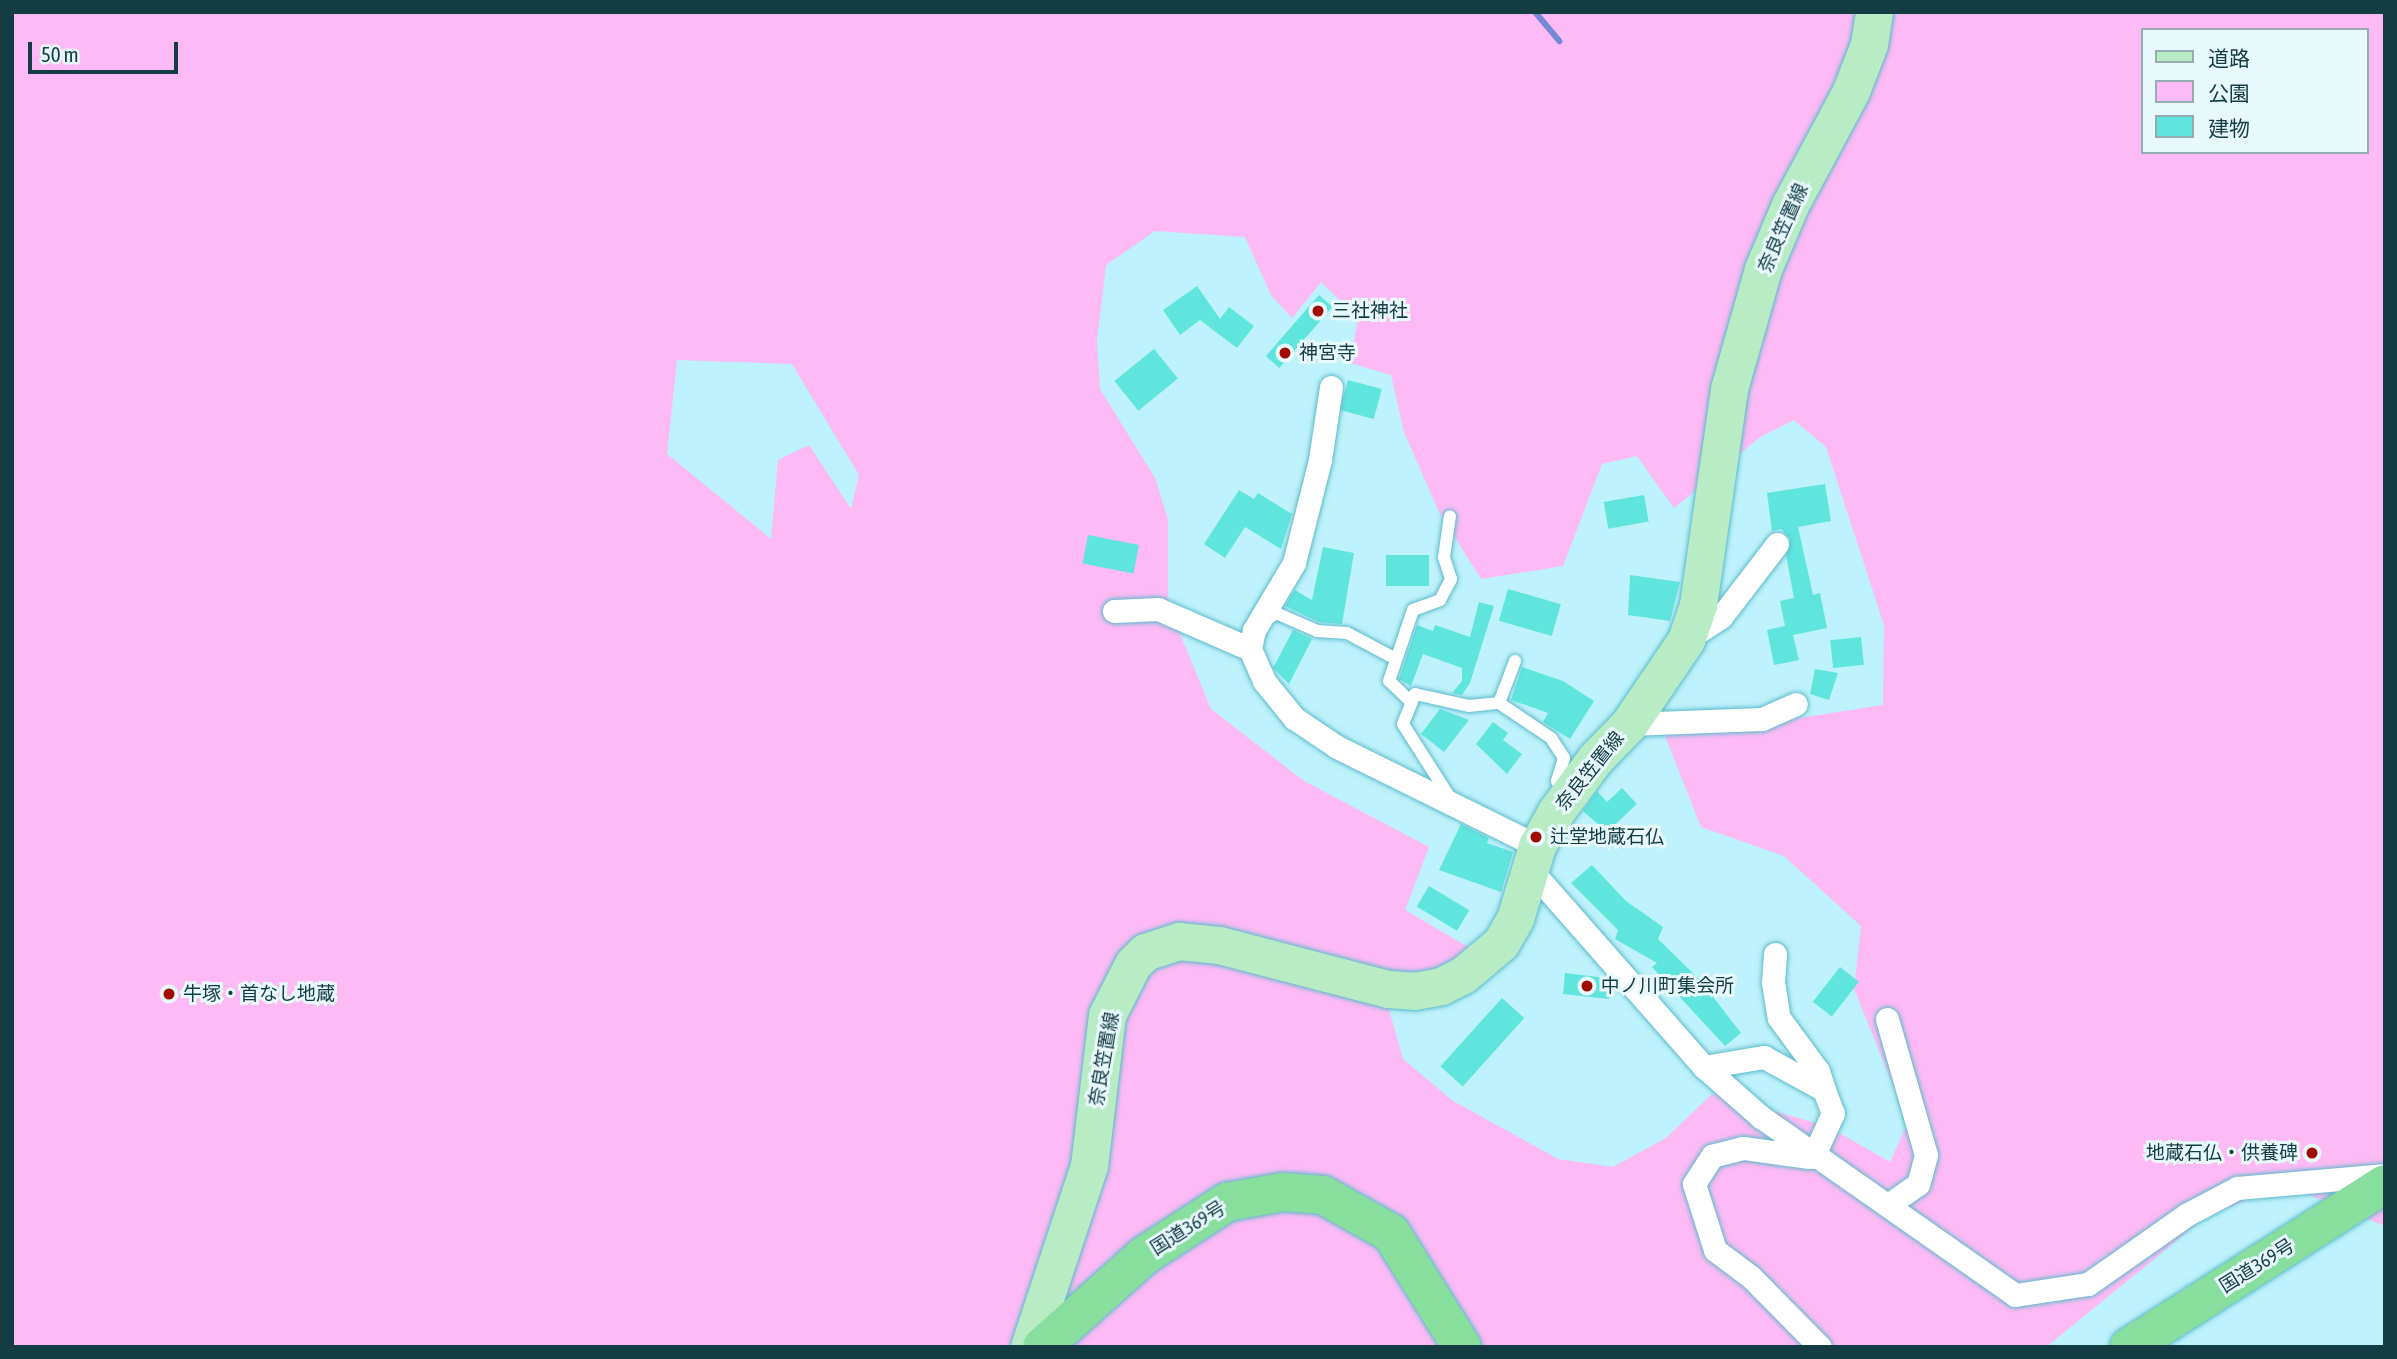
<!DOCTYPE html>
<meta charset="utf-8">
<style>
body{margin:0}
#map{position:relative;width:2397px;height:1359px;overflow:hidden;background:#bef2fc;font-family:"Asap Condensed","Noto Sans JP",sans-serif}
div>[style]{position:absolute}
.green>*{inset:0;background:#fdbaf5}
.stream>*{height:6px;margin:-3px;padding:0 3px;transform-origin:3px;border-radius:3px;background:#7389d5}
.building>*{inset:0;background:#60e5de;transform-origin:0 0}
.roads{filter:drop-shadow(0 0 2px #5cbacb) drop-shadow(0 0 2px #5cbacb)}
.lane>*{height:12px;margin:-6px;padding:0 6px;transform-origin:6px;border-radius:6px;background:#fff}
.street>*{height:23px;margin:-11.5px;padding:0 11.5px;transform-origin:11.5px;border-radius:11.5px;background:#fff}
.primary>*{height:37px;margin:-18.5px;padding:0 18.5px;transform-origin:18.5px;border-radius:18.5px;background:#b8ecc4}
.highway>*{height:38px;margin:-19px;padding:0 19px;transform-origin:19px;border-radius:19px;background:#88df9d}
.dots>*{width:19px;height:19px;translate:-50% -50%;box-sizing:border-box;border:4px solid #e8f9fc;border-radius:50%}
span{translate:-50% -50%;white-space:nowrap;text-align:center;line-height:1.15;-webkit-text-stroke:6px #e8f9fc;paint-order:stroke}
.street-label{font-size:19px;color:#133c43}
.poi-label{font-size:19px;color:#133c43}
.left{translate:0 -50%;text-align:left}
.right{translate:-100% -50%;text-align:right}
.frame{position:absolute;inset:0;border:14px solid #133c43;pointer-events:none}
.legend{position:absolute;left:2141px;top:28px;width:228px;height:126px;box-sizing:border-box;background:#e8f9fc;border:2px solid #93adb2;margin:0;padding:9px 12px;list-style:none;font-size:21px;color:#133c43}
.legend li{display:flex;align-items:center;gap:14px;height:35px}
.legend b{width:35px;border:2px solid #93adb2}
.scale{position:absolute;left:28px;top:42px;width:150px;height:32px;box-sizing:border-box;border:4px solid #133c43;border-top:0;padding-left:9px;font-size:21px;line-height:24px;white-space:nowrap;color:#133c43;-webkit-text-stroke:5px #e8f9fc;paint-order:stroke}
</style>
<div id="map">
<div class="green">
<div style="clip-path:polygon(evenodd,12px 12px,2385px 12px,2385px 1226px,2285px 1185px,2206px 1217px,2046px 1347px,12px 1347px,12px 12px,2143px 30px,2367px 30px,2367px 152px,2143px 152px,2143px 30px,12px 12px,1155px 231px,1245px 237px,1271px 295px,1292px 318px,1321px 282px,1358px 318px,1350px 363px,1391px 375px,1404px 432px,1439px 512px,1481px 579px,1563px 566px,1602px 464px,1637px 456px,1674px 508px,1760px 437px,1794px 420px,1826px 447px,1884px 625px,1883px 705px,1793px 719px,1704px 716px,1664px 733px,1701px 827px,1784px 856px,1861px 926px,1854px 989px,1908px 1122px,1890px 1162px,1827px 1126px,1712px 1094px,1666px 1138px,1613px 1167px,1558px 1159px,1453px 1101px,1403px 1059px,1379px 974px,1439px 974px,1473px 950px,1405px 910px,1429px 847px,1304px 781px,1211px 709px,1168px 605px,1168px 519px,1155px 478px,1100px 389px,1097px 340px,1106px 265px,1155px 231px,12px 12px,677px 360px,792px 364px,859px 475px,851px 509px,809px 445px,778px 460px,771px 539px,667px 454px,677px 360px)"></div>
</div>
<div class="stream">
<div style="left:1535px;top:12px;width:38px;rotate:50deg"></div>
</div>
<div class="building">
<div style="clip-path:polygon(1197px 286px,1220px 319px,1229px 307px,1254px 326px,1237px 348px,1200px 320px,1180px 335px,1163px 310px)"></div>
<div style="left:1319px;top:295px;width:18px;height:81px;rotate:41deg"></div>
<div style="left:1154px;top:349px;width:38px;height:51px;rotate:51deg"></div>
<div style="left:1348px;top:380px;width:35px;height:31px;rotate:15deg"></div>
<div style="clip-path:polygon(1825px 484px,1831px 521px,1798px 527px,1813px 595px,1820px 593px,1827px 628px,1793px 635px,1799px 660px,1774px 665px,1767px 630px,1785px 626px,1780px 601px,1794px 598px,1786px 555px,1790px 539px,1781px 529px,1772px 531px,1767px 493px)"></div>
<div style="clip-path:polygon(1239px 490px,1254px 499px,1258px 493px,1292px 514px,1281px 549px,1245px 527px,1225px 558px,1204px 544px)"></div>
<div style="left:1644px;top:495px;width:27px;height:41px;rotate:80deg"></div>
<div style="left:1088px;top:535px;width:52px;height:29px;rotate:11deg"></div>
<div style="clip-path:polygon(1323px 547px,1354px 553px,1342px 624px,1319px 622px,1285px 606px,1295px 590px,1312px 600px)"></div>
<div style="left:1386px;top:555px;width:43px;height:31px"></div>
<div style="clip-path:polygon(1630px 575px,1680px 582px,1670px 621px,1628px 615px)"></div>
<div style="left:1508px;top:589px;width:55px;height:33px;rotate:16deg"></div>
<div style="clip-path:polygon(1479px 602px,1494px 606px,1470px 683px,1462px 695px,1452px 693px,1462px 681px,1462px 668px,1423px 654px,1411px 686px,1399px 679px,1417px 625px,1433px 631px,1435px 625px,1470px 637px)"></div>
<div style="clip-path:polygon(1293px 630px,1312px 639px,1289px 684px,1273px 668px)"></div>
<div style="left:1861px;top:637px;width:28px;height:31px;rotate:84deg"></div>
<div style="clip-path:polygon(1522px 667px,1563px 681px,1594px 701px,1570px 739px,1543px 722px,1548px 713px,1511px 700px)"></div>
<div style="clip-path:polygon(1815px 669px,1838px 673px,1829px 700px,1810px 694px)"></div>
<div style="clip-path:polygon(1440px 709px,1469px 720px,1444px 752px,1421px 734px)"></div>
<div style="clip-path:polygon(1493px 722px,1508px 733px,1503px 740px,1522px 754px,1507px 774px,1476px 744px)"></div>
<div style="clip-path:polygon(1622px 788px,1637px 804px,1607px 832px,1583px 811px,1597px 791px,1607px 802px)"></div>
<div style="clip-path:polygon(1461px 824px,1489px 838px,1487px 843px,1513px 852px,1501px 892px,1439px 870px)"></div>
<div style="clip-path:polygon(1592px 865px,1626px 901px,1663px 927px,1658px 939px,1700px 980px,1741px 1033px,1725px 1046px,1652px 967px,1657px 963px,1615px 939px,1618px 930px,1571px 883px)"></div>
<div style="left:1429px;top:886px;width:47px;height:24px;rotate:31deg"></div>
<div style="left:1840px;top:967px;width:24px;height:44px;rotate:38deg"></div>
<div style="clip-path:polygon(1565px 973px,1607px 978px,1611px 983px,1609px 999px,1563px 994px)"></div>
<div style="left:1502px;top:998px;width:30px;height:92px;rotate:42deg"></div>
</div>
<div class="roads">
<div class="lane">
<div style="left:1265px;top:621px;width:14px;rotate:-36deg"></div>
<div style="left:1276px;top:613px;width:45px;rotate:23.7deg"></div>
<div style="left:1317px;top:631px;width:30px;rotate:4deg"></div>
<div style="left:1347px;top:633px;width:53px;rotate:28deg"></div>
<div style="left:1411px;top:702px;width:30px;rotate:-136deg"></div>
<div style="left:1389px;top:681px;width:75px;rotate:-71.3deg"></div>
<div style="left:1413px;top:610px;width:29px;rotate:-20deg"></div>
<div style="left:1440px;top:600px;width:24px;rotate:-62deg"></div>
<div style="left:1451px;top:579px;width:23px;rotate:-108deg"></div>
<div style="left:1444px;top:557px;width:41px;rotate:-81.7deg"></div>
<div style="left:1499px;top:703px;width:45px;rotate:-69.1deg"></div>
<div style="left:1452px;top:801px;width:91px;rotate:-122.5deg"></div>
<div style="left:1403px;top:724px;width:32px;rotate:-68deg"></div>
<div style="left:1415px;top:694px;width:55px;rotate:12.5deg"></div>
<div style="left:1469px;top:706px;width:30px;rotate:-6deg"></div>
<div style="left:1499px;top:703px;width:63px;rotate:33.9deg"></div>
<div style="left:1551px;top:738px;width:24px;rotate:57deg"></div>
<div style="left:1564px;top:758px;width:24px;rotate:107deg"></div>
<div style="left:1557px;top:781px;width:12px;rotate:55deg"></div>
</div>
<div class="street">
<div style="left:1331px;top:387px;width:74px;rotate:98.6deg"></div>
<div style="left:1320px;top:460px;width:106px;rotate:104.2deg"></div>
<div style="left:1294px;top:563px;width:78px;rotate:120.8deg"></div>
<div style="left:1254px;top:630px;width:19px;rotate:102deg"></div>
<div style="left:1250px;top:649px;width:35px;rotate:66deg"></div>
<div style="left:1264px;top:681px;width:48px;rotate:51deg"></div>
<div style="left:1294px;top:718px;width:52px;rotate:34deg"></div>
<div style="left:1337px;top:747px;width:223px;rotate:26.3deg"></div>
<div style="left:1114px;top:611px;width:44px;rotate:-2.6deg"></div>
<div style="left:1158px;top:609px;width:100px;rotate:23.5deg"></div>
<div style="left:1686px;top:640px;width:42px;rotate:-33.3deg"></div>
<div style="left:1721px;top:617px;width:92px;rotate:-52.5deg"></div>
<div style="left:1629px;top:724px;width:133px;rotate:-2.2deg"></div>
<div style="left:1762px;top:719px;width:37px;rotate:-24deg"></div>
<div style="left:1530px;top:869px;width:264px;rotate:48.7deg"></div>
<div style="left:1704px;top:1067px;width:76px;rotate:41.3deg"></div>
<div style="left:1761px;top:1117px;width:310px;rotate:35deg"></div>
<div style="left:2015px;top:1295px;width:74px;rotate:-8.6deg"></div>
<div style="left:2088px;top:1284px;width:120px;rotate:-35.1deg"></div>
<div style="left:2186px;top:1215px;width:58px;rotate:-27.9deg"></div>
<div style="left:2237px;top:1188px;width:149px;rotate:-5deg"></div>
<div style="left:1775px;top:954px;width:28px;rotate:94deg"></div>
<div style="left:1773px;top:982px;width:36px;rotate:81deg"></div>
<div style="left:1779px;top:1018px;width:66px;rotate:53.7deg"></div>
<div style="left:1818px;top:1071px;width:20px;rotate:72deg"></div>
<div style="left:1887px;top:1019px;width:141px;rotate:74deg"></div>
<div style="left:1926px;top:1155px;width:30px;rotate:105deg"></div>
<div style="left:1918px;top:1184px;width:35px;rotate:145deg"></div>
<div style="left:1704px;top:1067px;width:61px;rotate:-9.5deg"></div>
<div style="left:1764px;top:1057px;width:68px;rotate:28.8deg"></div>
<div style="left:1824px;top:1090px;width:25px;rotate:69deg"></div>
<div style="left:1833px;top:1113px;width:48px;rotate:114.4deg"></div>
<div style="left:1809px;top:1157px;width:67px;rotate:-172.2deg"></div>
<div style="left:1743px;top:1148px;width:32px;rotate:166deg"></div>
<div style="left:1712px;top:1156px;width:33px;rotate:123deg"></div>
<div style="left:1694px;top:1184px;width:69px;rotate:72.3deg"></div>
<div style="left:1715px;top:1250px;width:45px;rotate:36.9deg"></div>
<div style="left:1751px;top:1277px;width:98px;rotate:45.4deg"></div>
</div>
<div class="primary">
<div style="left:1029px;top:1347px;width:191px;rotate:-71.7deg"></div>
<div style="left:1089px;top:1166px;width:152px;rotate:-83.2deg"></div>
<div style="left:1107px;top:1015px;width:57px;rotate:-63deg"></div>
<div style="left:1133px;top:964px;width:17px;rotate:-45deg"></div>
<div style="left:1145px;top:952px;width:36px;rotate:-18deg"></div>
<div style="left:1179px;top:941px;width:40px;rotate:5.7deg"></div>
<div style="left:1219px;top:945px;width:175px;rotate:14.6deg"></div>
<div style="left:1388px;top:989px;width:26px;rotate:4deg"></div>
<div style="left:1414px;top:991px;width:27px;rotate:-10deg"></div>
<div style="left:1441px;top:986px;width:25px;rotate:-27deg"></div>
<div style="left:1463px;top:975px;width:50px;rotate:-40.1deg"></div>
<div style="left:1501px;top:943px;width:28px;rotate:-60deg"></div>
<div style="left:1515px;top:919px;width:76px;rotate:-73.2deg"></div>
<div style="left:1537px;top:846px;width:38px;rotate:-61deg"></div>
<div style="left:1555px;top:813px;width:67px;rotate:-53.5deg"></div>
<div style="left:1595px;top:759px;width:49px;rotate:-45.8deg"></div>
<div style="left:1629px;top:724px;width:102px;rotate:-55.8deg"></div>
<div style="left:1686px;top:640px;width:37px;rotate:-71deg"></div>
<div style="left:1698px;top:605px;width:218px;rotate:-81.8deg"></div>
<div style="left:1729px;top:389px;width:125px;rotate:-74.2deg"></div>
<div style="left:1763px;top:269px;width:69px;rotate:-67.1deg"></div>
<div style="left:1790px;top:205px;width:129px;rotate:-61.8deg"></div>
<div style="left:1851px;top:91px;width:50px;rotate:-69deg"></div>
<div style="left:1869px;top:44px;width:32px;rotate:-81deg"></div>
</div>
<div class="highway">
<div style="left:1042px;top:1347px;width:138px;rotate:-41.8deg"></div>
<div style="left:1145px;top:1255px;width:98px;rotate:-32.9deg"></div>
<div style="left:1227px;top:1202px;width:57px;rotate:-10.1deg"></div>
<div style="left:1283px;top:1192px;width:40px;rotate:4.3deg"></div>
<div style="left:1323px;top:1195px;width:78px;rotate:29.2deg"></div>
<div style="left:1391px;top:1233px;width:134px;rotate:58.1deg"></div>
<div style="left:2129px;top:1347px;width:303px;rotate:-32.5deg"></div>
</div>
</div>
<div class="dots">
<div style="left:1318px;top:311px;background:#a20b00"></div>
<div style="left:1285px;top:353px;background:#a20b00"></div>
<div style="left:1536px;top:837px;background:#a20b00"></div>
<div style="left:1587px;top:986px;background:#a20b00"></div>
<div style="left:169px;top:994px;background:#a20b00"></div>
<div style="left:2312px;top:1153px;background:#a20b00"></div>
</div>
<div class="street-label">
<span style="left:1783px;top:228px;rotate:-66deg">奈良笠置線</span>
<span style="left:1590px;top:771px;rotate:-51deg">奈良笠置線</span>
<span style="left:1104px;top:1059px;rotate:-80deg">奈良笠置線</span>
<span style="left:1188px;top:1228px;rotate:-32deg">国道369号</span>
<span style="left:2257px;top:1266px;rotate:-32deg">国道369号</span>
</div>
<div class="poi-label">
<span class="left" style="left:1332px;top:311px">三社神社</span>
<span class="left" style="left:1299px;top:353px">神宮寺</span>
<span class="left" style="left:1550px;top:837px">辻堂地蔵石仏</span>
<span class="left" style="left:1601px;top:986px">中ノ川町集会所</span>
<span class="left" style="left:183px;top:994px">牛塚・首なし地蔵</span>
<span class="right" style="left:2298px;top:1153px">地蔵石仏・供養碑</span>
</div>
<div class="frame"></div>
<ul class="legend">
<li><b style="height:9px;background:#b8ecc4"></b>道路</li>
<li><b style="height:19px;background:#fdbaf5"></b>公園</li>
<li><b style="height:19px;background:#60e5de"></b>建物</li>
</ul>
<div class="scale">50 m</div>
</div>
